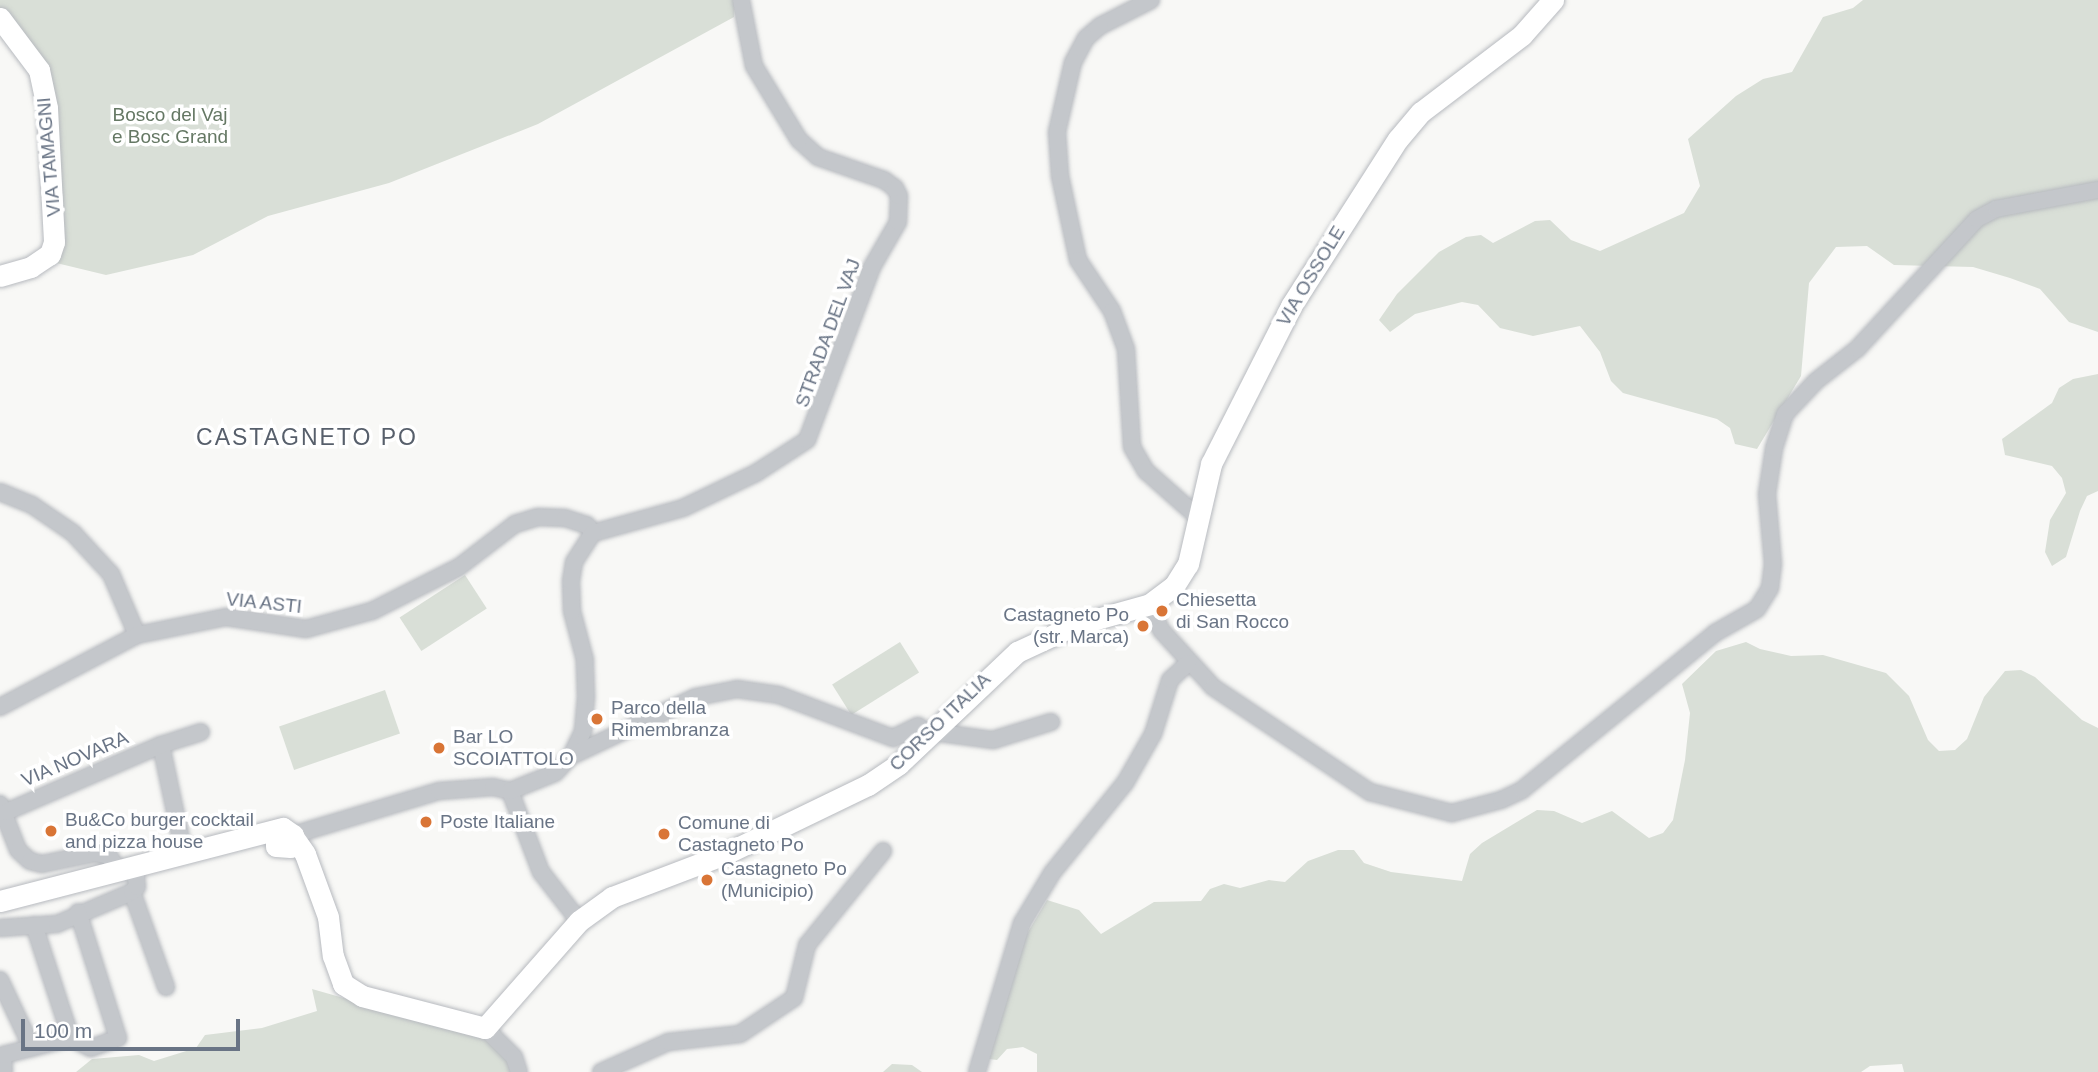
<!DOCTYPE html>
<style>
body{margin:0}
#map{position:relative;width:2098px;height:1072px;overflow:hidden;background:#f8f8f6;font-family:Helvetica,sans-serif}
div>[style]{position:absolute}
.green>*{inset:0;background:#d9dfd7;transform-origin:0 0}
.roads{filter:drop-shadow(0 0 2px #b7babf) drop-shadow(0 0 2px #b7babf)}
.street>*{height:16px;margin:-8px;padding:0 8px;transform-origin:8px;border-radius:8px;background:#c4c7cb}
.secondary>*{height:21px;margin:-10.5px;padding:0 10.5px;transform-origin:10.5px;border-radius:10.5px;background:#fff}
.dots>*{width:19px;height:19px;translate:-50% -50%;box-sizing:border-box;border:4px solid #fff;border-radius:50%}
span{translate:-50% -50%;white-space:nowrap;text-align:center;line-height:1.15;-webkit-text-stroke:7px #fff;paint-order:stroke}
.park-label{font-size:19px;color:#657864}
.street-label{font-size:19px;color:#697485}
.poi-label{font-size:19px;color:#697485}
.left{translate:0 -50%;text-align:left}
.right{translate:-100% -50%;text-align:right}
.quarter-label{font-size:23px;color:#575f6b;letter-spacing:2px}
.scale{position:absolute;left:21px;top:1019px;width:219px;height:32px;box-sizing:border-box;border:4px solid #697485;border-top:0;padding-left:9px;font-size:21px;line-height:24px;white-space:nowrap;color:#697485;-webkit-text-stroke:5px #fff;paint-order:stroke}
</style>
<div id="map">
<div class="green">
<div style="clip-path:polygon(0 0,735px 0,734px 17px,538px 124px,389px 183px,268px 216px,193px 255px,106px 275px,44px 260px,43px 120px,23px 54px,0 24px)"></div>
<div style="clip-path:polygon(1863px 0,2098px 0,2098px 332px,2069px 322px,2040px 289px,2010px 278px,1973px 267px,1894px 265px,1867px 246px,1836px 247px,1809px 283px,1801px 376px,1757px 449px,1735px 444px,1730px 428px,1717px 419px,1623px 393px,1611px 381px,1600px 352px,1580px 326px,1533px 336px,1500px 328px,1478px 305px,1462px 302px,1415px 314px,1390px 332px,1379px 320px,1397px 294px,1439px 252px,1466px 237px,1481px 235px,1493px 243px,1535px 221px,1550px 220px,1571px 240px,1600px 251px,1684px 213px,1700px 186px,1688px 139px,1736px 96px,1763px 79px,1792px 72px,1823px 17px,1853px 8px)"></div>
<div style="clip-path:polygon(2098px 374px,2098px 491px,2087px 496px,2080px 511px,2066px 557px,2052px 566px,2045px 552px,2050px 520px,2066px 493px,2062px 478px,2052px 466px,2005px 455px,2002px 439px,2052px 403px,2059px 388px,2073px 379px)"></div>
<div style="left:465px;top:575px;width:40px;height:78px;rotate:57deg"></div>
<div style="left:900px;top:642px;width:36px;height:80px;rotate:58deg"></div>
<div style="clip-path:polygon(1746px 642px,1760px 649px,1791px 656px,1823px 655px,1886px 673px,1909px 696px,1928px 740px,1939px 751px,1955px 750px,1967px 739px,1984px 697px,2005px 671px,2021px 670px,2035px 677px,2082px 720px,2098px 728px,2098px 1072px,1904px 1072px,1902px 1064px,1870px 1066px,1861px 1072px,1037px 1072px,1037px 1054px,1023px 1047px,1007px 1049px,997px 1060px,989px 1059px,1018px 949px,1047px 900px,1079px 910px,1101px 934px,1154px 902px,1201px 901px,1210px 889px,1224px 884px,1240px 888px,1269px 880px,1285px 882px,1308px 861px,1338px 850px,1354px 850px,1364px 863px,1391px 872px,1462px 881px,1470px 854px,1482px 843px,1537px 810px,1554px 811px,1582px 823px,1612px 811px,1649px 838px,1663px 833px,1673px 820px,1685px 760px,1690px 713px,1682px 684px,1716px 651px)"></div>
<div style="left:385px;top:690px;width:46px;height:112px;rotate:71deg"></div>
<div style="clip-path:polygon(312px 989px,484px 1038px,507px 1060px,511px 1072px,76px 1072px,92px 1059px,139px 1055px,154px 1061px,196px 1048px,205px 1035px,262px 1028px,317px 1011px)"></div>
<div style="clip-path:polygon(892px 1064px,912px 1065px,922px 1072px,883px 1072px)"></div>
</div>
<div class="roads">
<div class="street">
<div style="left:1151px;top:0;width:57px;rotate:153deg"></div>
<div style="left:1100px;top:26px;width:18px;rotate:139deg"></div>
<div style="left:1086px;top:38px;width:27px;rotate:118deg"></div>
<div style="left:1073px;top:62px;width:72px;rotate:102.9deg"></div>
<div style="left:1057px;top:132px;width:44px;rotate:86.1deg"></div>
<div style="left:1060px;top:176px;width:86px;rotate:77.9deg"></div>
<div style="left:1078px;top:260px;width:61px;rotate:56.3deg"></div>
<div style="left:1112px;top:311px;width:40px;rotate:69.8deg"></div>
<div style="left:1126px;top:349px;width:98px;rotate:86.5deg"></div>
<div style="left:1132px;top:447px;width:28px;rotate:60deg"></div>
<div style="left:1146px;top:471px;width:72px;rotate:41.6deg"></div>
<div style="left:0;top:492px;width:35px;rotate:22deg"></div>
<div style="left:32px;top:505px;width:50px;rotate:34.3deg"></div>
<div style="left:73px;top:533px;width:56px;rotate:47.2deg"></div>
<div style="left:111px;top:574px;width:66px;rotate:66.9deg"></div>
<div style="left:593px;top:533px;width:93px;rotate:-15.5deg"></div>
<div style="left:683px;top:508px;width:81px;rotate:-25.6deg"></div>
<div style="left:756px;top:473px;width:61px;rotate:-32.9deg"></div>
<div style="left:807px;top:440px;width:185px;rotate:-69.4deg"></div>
<div style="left:872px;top:267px;width:52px;rotate:-60deg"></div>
<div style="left:898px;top:222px;width:26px;rotate:-88deg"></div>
<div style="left:899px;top:196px;width:9px;rotate:-117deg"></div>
<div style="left:895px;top:188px;width:14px;rotate:-144deg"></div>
<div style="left:884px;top:180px;width:70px;rotate:-160.8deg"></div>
<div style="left:818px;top:157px;width:25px;rotate:-138deg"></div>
<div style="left:799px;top:140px;width:87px;rotate:-121.3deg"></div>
<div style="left:754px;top:66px;width:67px;rotate:-101.1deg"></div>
<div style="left:1150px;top:604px;width:28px;rotate:67deg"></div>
<div style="left:1161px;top:630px;width:77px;rotate:47.6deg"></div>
<div style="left:1213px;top:687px;width:189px;rotate:33.8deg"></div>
<div style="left:1370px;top:792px;width:85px;rotate:14.4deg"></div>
<div style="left:1452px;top:813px;width:51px;rotate:-14.9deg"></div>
<div style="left:1501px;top:800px;width:23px;rotate:-25deg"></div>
<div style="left:1522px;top:790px;width:249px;rotate:-39.1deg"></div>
<div style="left:1715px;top:633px;width:48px;rotate:-29.7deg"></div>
<div style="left:1757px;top:609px;width:25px;rotate:-58deg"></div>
<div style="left:1770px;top:588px;width:24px;rotate:-83deg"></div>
<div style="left:1773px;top:564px;width:70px;rotate:-94.9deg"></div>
<div style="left:1767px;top:494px;width:47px;rotate:-81.3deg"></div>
<div style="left:1774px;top:448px;width:36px;rotate:-72deg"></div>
<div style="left:1785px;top:414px;width:45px;rotate:-46.8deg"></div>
<div style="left:1816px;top:381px;width:52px;rotate:-38deg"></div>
<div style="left:1857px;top:349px;width:177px;rotate:-47.3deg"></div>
<div style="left:1977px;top:219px;width:21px;rotate:-28deg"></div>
<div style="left:1996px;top:209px;width:104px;rotate:-10.6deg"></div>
<div style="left:0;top:707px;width:155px;rotate:-27.7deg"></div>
<div style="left:137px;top:635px;width:91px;rotate:-11.4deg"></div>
<div style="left:226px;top:617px;width:81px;rotate:8.5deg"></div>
<div style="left:306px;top:629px;width:68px;rotate:-15.3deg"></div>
<div style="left:372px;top:611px;width:97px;rotate:-26.8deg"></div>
<div style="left:459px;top:567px;width:71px;rotate:-37.5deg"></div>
<div style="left:515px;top:524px;width:24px;rotate:-17deg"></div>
<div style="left:538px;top:517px;width:27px;rotate:2deg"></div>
<div style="left:565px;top:518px;width:23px;rotate:18deg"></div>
<div style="left:587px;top:525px;width:10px;rotate:53deg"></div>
<div style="left:933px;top:732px;width:61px;rotate:7.6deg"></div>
<div style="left:993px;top:740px;width:61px;rotate:-17.2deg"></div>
<div style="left:161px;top:745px;width:110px;rotate:78deg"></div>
<div style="left:571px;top:756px;width:28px;rotate:-64deg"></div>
<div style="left:583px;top:731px;width:34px;rotate:-85deg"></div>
<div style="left:586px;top:697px;width:37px;rotate:-92deg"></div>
<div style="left:585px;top:660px;width:51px;rotate:-104.9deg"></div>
<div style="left:572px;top:611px;width:30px;rotate:-92deg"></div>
<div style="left:571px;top:581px;width:19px;rotate:-81deg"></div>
<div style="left:574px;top:562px;width:35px;rotate:-57deg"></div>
<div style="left:510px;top:791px;width:87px;rotate:69.1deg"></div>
<div style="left:541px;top:872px;width:62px;rotate:52.2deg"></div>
<div style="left:0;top:804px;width:49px;rotate:68.6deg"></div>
<div style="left:18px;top:850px;width:16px;rotate:43deg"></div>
<div style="left:30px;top:861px;width:12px;rotate:14deg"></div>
<div style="left:42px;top:864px;width:55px;rotate:-11.5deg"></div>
<div style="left:96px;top:853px;width:13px;rotate:13deg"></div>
<div style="left:109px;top:856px;width:18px;rotate:56deg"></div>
<div style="left:6px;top:812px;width:169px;rotate:-23.4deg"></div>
<div style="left:161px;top:745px;width:42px;rotate:-18deg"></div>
<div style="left:293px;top:835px;width:152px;rotate:-16.8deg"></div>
<div style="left:439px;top:791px;width:54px;rotate:-4.2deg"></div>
<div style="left:493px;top:787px;width:17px;rotate:13deg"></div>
<div style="left:510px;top:791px;width:48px;rotate:-21.8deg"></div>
<div style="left:555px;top:773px;width:23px;rotate:-47deg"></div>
<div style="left:571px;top:756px;width:138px;rotate:-25.3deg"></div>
<div style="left:696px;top:697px;width:42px;rotate:-11deg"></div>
<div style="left:737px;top:689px;width:42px;rotate:8.1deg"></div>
<div style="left:779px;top:695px;width:122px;rotate:20.7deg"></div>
<div style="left:893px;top:738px;width:28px;rotate:-26deg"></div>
<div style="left:918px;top:726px;width:15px;rotate:37deg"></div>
<div style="left:132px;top:892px;width:101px;rotate:70.3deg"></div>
<div style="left:34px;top:925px;width:119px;rotate:71.9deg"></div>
<div style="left:0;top:928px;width:57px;rotate:-4deg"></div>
<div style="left:57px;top:924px;width:82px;rotate:-23.1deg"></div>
<div style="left:132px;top:892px;width:7px;rotate:-45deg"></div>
<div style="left:137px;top:887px;width:20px;rotate:-96deg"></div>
<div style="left:0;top:980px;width:75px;rotate:64.8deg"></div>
<div style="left:485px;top:1028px;width:41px;rotate:45deg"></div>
<div style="left:514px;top:1057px;width:16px;rotate:72deg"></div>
<div style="left:4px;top:1072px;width:17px;rotate:-93deg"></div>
<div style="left:3px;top:1055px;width:70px;rotate:-14deg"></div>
<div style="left:71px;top:1038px;width:22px;rotate:27deg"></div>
<div style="left:91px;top:1048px;width:29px;rotate:-20deg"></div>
<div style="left:118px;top:1038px;width:132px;rotate:-107.6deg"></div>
<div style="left:601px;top:1072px;width:73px;rotate:-24.1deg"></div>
<div style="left:668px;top:1042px;width:72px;rotate:-6.3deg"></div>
<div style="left:740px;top:1034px;width:65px;rotate:-33.7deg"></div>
<div style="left:794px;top:998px;width:55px;rotate:-76.2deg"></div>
<div style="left:807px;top:945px;width:121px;rotate:-51deg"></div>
<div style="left:977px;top:1072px;width:156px;rotate:-73.2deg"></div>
<div style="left:1022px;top:923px;width:58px;rotate:-59deg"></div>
<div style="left:1052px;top:873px;width:116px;rotate:-51deg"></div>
<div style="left:1125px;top:783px;width:56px;rotate:-60.3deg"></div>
<div style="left:1153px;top:734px;width:57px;rotate:-72.5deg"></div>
<div style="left:1170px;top:680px;width:25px;rotate:-43deg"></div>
</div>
<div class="secondary">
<div style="left:0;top:18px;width:65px;rotate:53.1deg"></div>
<div style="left:39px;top:70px;width:39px;rotate:78deg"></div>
<div style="left:47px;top:108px;width:134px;rotate:87deg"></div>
<div style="left:54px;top:242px;width:13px;rotate:108deg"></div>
<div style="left:50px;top:254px;width:23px;rotate:146deg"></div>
<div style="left:31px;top:267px;width:32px;rotate:164deg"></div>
<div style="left:294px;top:838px;width:19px;rotate:55deg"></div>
<div style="left:305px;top:854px;width:67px;rotate:69.9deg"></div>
<div style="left:328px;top:917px;width:39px;rotate:83deg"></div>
<div style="left:333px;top:956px;width:30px;rotate:70deg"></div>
<div style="left:343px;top:984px;width:22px;rotate:32deg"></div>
<div style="left:362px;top:996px;width:127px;rotate:14.6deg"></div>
<div style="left:485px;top:1028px;width:142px;rotate:-48.7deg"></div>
<div style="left:579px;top:921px;width:41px;rotate:-36deg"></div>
<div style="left:612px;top:897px;width:121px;rotate:-20.8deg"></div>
<div style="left:725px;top:854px;width:159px;rotate:-25.8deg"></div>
<div style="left:868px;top:785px;width:37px;rotate:-34deg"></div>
<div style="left:899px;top:764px;width:163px;rotate:-43.5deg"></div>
<div style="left:1017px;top:652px;width:64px;rotate:-25deg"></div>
<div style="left:1075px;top:625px;width:78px;rotate:-15.6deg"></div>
<div style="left:1150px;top:604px;width:30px;rotate:-37deg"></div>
<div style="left:1174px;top:586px;width:26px;rotate:-58deg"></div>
<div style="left:1188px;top:564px;width:103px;rotate:-77deg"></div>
<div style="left:1211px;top:464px;width:177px;rotate:-63.1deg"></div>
<div style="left:1291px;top:306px;width:198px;rotate:-57.4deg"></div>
<div style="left:1398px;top:139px;width:35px;rotate:-50deg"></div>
<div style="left:1421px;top:112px;width:127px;rotate:-37.3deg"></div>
<div style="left:1522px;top:35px;width:47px;rotate:-48.5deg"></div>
<div style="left:0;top:901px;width:292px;rotate:-14.5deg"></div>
<div style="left:283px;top:828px;width:12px;rotate:35deg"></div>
<div style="left:293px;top:835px;width:12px;rotate:104deg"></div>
<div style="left:290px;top:847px;width:14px;rotate:-176deg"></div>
<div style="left:276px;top:846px;width:15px;rotate:-90deg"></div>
</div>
</div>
<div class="dots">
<div style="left:1162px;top:611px;background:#d97536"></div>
<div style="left:1143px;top:626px;background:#d97536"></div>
<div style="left:597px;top:719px;background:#d97536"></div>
<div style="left:439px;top:748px;background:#d97536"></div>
<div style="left:426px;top:822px;background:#d97536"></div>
<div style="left:51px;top:831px;background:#d97536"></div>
<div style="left:664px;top:834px;background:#d97536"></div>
<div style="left:707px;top:880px;background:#d97536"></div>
</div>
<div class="park-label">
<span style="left:170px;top:126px">Bosco del Vaj<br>e Bosc Grand</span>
</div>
<div class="street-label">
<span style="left:49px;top:157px;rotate:-95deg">VIA TAMAGNI</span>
<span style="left:1311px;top:276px;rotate:-59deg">VIA OSSOLE</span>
<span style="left:828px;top:333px;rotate:-70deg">STRADA DEL VAJ</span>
<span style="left:264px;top:603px;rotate:6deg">VIA ASTI</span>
<span style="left:940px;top:722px;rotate:-44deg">CORSO ITALIA</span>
<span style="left:75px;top:759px;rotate:-23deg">VIA NOVARA</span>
</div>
<div class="poi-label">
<span class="left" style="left:1176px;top:611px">Chiesetta<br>di San Rocco</span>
<span class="right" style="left:1129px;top:626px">Castagneto Po<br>(str. Marca)</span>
<span class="left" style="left:611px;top:719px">Parco della<br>Rimembranza</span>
<span class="left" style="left:453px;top:748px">Bar LO<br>SCOIATTOLO</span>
<span class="left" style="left:65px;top:831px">Bu&amp;Co burger cocktail<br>and pizza house</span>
<span class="left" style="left:440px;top:822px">Poste Italiane</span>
<span class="left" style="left:678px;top:834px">Comune di<br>Castagneto Po</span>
<span class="left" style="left:721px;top:880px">Castagneto Po<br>(Municipio)</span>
</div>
<div class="quarter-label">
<span style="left:307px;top:437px">CASTAGNETO PO</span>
</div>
<div class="scale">100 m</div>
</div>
